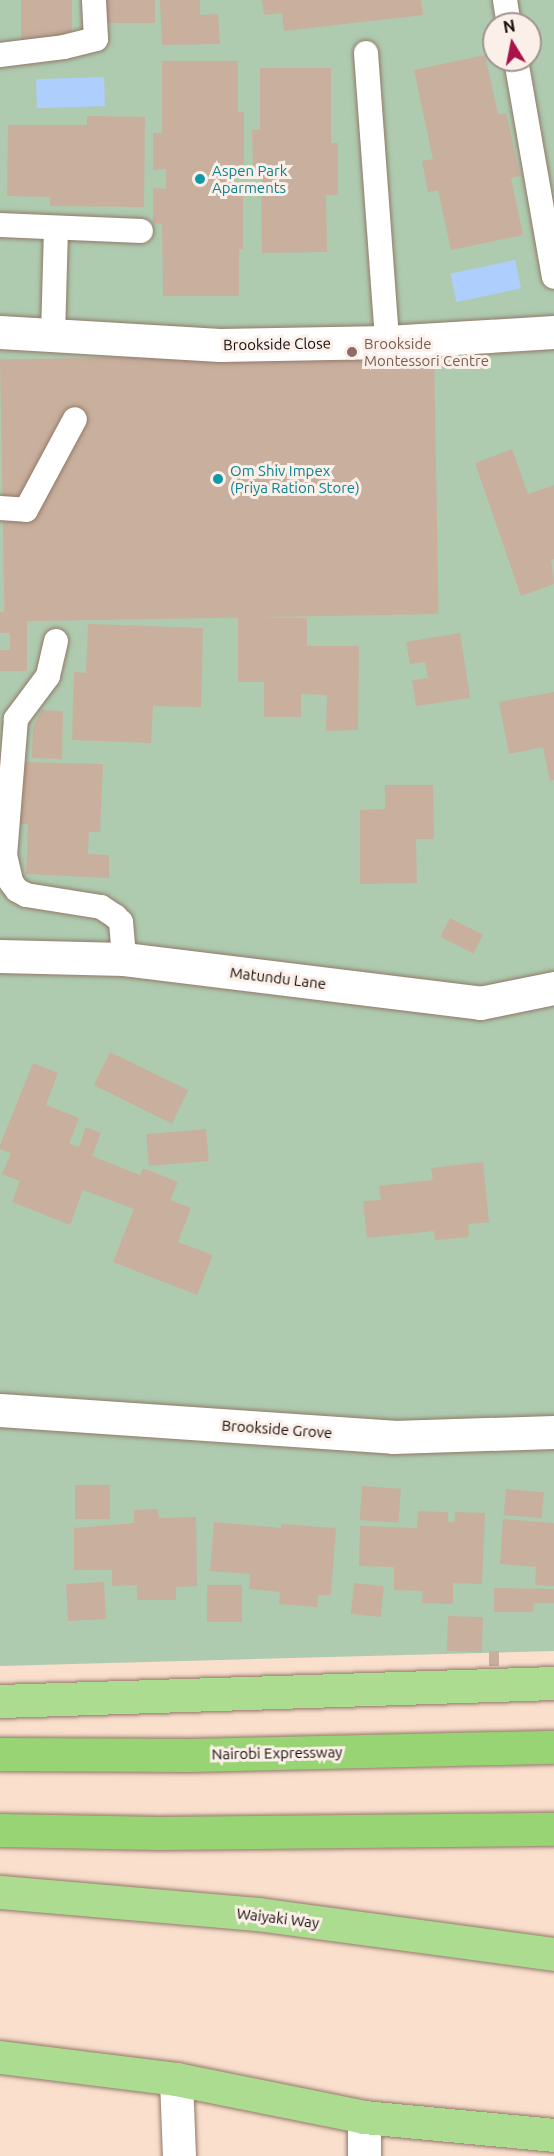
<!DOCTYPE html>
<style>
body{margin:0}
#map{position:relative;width:554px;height:2156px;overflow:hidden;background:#fadfcd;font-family:Ubuntu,sans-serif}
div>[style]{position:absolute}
.green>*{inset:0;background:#aecbaf}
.water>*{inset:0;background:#aecefe;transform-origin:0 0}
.building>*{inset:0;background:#c9af9d;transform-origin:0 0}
.roads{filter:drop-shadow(0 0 2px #927969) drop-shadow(0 0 2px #927969)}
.service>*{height:24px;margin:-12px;padding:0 12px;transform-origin:12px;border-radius:12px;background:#fff}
.minor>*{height:33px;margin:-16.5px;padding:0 16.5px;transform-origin:16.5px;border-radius:16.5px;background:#fff}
.trunk>*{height:33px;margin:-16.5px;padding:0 16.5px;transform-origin:16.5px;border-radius:16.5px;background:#acdc90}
.motorway>*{height:33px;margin:-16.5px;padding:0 16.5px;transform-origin:16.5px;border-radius:16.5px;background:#98d374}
.dots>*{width:16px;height:16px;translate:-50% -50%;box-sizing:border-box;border:3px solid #fbf0e9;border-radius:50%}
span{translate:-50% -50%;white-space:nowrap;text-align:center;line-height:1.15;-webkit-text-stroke:6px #fbf0e9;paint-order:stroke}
.culture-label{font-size:15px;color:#0d838f}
.left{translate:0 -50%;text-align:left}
.education-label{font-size:15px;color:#785e54}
.street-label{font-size:15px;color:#140b06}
.north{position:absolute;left:482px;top:12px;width:60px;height:60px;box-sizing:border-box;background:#fbf0e9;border:2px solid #9f948e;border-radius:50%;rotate:350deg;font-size:16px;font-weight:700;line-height:24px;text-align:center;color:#140b06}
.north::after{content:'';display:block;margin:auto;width:21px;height:27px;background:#a8144a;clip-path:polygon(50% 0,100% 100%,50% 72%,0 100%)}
</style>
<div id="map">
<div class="green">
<div style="clip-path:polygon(evenodd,0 0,554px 0,554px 1651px,0 1666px,0 0,494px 24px,530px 24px,530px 60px,494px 60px,494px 24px)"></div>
</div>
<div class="water">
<div style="left:104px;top:77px;width:29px;height:68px;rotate:88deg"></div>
<div style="left:515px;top:260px;width:29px;height:66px;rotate:78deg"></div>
</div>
<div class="building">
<div style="left:21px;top:0;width:51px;height:42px"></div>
<div style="left:101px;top:0;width:54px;height:23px"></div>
<div style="clip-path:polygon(160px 0,200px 0,200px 15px,218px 14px,220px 44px,162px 45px)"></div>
<div style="clip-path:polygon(262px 0,421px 0,423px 15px,284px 31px,282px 13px,264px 15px)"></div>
<div style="clip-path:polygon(485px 55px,498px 114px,506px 113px,520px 176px,511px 178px,523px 235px,451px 250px,438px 190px,428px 192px,422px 161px,433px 159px,414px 70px)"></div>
<div style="clip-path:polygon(162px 61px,238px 61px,238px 112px,244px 112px,244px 167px,235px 167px,235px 196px,243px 196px,243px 250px,239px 249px,239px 296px,163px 296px,162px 224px,153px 223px,153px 188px,166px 189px,166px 169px,153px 170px,153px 133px,162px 133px)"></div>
<div style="clip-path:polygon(260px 68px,331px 68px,331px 143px,338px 143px,338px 195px,326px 195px,327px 252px,262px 253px,261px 172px,253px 172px,252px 130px,260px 130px)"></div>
<div style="clip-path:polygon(87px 116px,145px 117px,144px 207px,50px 206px,50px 197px,7px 196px,8px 125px,87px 125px)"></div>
<div style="left:434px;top:352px;width:262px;height:434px;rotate:89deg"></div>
<div style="clip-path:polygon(512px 449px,528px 494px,554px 485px,554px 559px,551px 560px,554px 584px,521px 596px,475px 463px)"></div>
<div style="clip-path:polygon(27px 611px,27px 671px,0 671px,0 650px,10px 650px,10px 633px,0 633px,0 612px)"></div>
<div style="clip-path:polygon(238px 617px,307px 618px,307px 646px,359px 646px,358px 730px,326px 731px,327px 695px,301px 694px,301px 717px,264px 717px,264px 682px,238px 682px)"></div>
<div style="clip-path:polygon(88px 624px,203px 628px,201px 707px,153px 706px,151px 743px,72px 740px,74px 672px,86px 673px)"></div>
<div style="clip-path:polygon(460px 633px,470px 698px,416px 706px,412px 680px,428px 678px,425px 662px,410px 664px,406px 642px)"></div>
<div style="clip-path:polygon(554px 692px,554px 780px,550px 781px,543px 747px,509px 754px,499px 702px)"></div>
<div style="clip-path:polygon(42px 710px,63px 711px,62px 759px,32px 758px,33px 727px)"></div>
<div style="clip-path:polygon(19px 762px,103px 764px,100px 832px,89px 832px,88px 854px,109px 855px,109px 878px,26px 874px,28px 824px,17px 824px)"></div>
<div style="clip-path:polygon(385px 785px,433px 785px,434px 839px,416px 839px,417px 883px,360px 884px,360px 810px,385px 809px)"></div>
<div style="left:450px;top:918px;width:37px;height:21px;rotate:27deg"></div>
<div style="left:110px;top:1052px;width:87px;height:37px;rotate:26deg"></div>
<div style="clip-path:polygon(33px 1063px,58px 1073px,46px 1105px,79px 1118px,69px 1144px,79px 1147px,86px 1127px,101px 1133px,92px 1156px,140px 1175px,143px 1168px,178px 1182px,170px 1200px,191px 1208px,178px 1242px,213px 1255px,197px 1295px,113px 1262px,134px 1209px,83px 1190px,70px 1225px,12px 1202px,20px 1181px,2px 1174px,11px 1153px,0 1149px,0 1145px)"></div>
<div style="left:206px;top:1129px;width:32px;height:60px;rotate:85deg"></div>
<div style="clip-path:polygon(483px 1162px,489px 1222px,468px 1224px,469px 1237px,435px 1240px,434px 1231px,367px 1238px,363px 1201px,381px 1200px,379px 1186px,433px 1180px,431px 1168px)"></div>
<div style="left:75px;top:1485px;width:35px;height:34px"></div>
<div style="left:362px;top:1486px;width:39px;height:34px;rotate:4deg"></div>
<div style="left:506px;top:1489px;width:38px;height:26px;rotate:5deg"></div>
<div style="clip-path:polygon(158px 1509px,159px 1518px,196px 1517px,197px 1586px,176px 1587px,176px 1600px,137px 1600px,137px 1585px,112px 1586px,112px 1570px,74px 1570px,74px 1528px,134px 1523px,134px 1510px)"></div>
<div style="clip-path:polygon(418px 1511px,448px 1512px,448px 1522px,455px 1522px,455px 1512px,485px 1513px,482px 1584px,453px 1583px,453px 1604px,422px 1603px,423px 1591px,394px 1590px,394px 1567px,359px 1566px,360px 1526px,417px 1528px)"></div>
<div style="clip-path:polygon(503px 1519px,554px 1523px,554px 1586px,535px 1585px,536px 1567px,500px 1564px)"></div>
<div style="clip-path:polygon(214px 1522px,281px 1528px,281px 1524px,336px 1528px,331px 1595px,318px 1595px,317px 1607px,279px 1604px,280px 1592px,249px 1589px,250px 1574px,210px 1571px)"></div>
<div style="left:104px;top:1582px;width:37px;height:38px;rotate:87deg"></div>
<div style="left:354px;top:1583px;width:30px;height:31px;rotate:6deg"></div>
<div style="left:207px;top:1585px;width:35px;height:37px"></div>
<div style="clip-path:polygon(494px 1588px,554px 1589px,554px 1603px,534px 1603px,533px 1612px,494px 1612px)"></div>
<div style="left:448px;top:1616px;width:35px;height:35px;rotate:2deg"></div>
<div style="left:489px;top:1651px;width:10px;height:15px"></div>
</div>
<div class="roads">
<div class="service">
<div style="left:505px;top:0;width:24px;rotate:81deg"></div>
<div style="left:366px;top:53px;width:290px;rotate:85.8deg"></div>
<div style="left:0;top:55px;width:64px;rotate:-7.1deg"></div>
<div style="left:64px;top:47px;width:33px;rotate:-14deg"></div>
<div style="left:96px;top:39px;width:39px;rotate:-93deg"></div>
<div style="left:516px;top:60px;width:220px;rotate:80.1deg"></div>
<div style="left:0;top:225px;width:141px;rotate:2.4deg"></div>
<div style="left:53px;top:336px;width:108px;rotate:-88.4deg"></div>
<div style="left:0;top:508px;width:26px;rotate:4deg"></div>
<div style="left:26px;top:510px;width:103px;rotate:-61.7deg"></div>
<div style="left:56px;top:641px;width:36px;rotate:103deg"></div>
<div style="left:48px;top:676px;width:54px;rotate:126.7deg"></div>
<div style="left:16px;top:719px;width:136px;rotate:94.6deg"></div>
<div style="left:5px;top:855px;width:28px;rotate:77deg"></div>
<div style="left:11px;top:882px;width:10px;rotate:53deg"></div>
<div style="left:17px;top:890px;width:10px;rotate:29deg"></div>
<div style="left:26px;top:895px;width:76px;rotate:9.1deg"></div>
<div style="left:101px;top:907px;width:17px;rotate:33deg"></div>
<div style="left:115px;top:916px;width:8px;rotate:45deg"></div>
<div style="left:121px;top:922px;width:37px;rotate:85deg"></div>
</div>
<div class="minor">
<div style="left:0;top:332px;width:220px;rotate:3.4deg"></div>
<div style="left:220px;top:345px;width:167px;rotate:-1deg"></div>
<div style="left:387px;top:342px;width:167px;rotate:-3.4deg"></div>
<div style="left:0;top:956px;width:124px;rotate:1.4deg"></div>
<div style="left:124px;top:959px;width:359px;rotate:7deg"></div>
<div style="left:480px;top:1003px;width:76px;rotate:-11.5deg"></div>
<div style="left:0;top:1410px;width:394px;rotate:3.9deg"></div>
<div style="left:393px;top:1437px;width:161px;rotate:-1.8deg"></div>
<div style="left:176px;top:2079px;width:77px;rotate:87.8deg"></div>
<div style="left:364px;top:2117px;width:39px;rotate:90deg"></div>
</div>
<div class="trunk">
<div style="left:0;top:1701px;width:554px;rotate:-1.86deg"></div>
<div style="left:0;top:1892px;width:259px;rotate:4.9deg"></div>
<div style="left:258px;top:1914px;width:299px;rotate:7.7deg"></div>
<div style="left:0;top:2057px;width:177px;rotate:7.1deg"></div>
<div style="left:176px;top:2079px;width:192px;rotate:11.4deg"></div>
<div style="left:364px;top:2117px;width:191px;rotate:5.4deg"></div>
</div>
<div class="motorway">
<div style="left:0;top:1754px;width:191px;rotate:0.3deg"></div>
<div style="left:191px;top:1755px;width:363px;rotate:-1.3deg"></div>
<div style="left:0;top:1830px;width:159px;rotate:1.1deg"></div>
<div style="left:159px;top:1833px;width:395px;rotate:-0.6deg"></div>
</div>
</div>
<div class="dots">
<div style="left:200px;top:179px;background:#0f9aa8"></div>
<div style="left:352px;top:352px;background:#8d6e63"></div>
<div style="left:218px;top:479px;background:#0f9aa8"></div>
</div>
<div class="culture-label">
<span class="left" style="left:212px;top:179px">Aspen Park<br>Aparments</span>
<span class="left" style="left:230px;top:479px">Om Shiv Impex<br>(Priya Ration Store)</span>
</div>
<div class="education-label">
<span class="left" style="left:364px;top:352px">Brookside<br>Montessori Centre</span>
</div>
<div class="street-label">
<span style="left:277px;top:344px;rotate:-1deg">Brookside Close</span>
<span style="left:278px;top:978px;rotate:7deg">Matundu Lane</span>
<span style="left:277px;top:1429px;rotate:4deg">Brookside Grove</span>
<span style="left:277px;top:1753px;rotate:-1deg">Nairobi Expressway</span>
<span style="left:278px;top:1918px;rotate:7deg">Waiyaki Way</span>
</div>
<div class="north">N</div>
</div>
